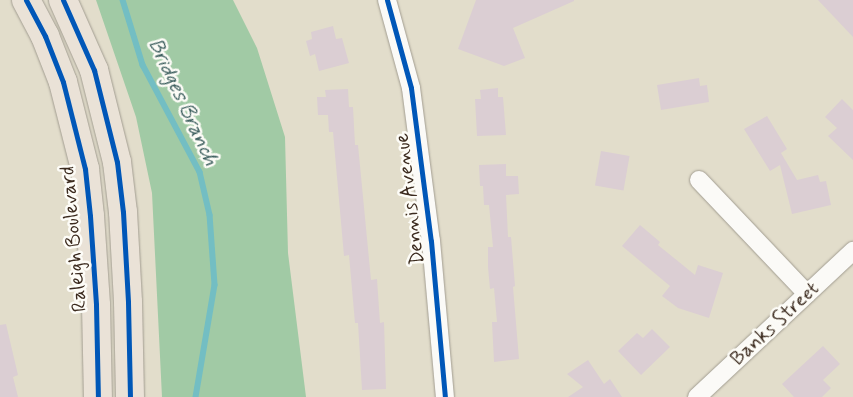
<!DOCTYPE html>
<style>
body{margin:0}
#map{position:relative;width:853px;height:397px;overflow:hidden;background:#e2ddcb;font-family:Mynerve,sans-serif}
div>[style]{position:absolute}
.forest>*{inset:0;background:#a1caa5}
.stream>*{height:5.5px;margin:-2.75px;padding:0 2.75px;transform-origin:2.75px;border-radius:2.75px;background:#73bec3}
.building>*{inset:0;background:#dbced3;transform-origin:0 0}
.roads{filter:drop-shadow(0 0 1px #a29d91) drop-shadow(0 0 1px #a29d91)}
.street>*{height:18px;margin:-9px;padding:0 9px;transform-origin:9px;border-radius:9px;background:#fbfaf7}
.primary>*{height:28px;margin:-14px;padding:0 14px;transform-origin:14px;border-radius:14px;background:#eae2d7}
.cycleway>*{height:5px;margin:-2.5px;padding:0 2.5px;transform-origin:2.5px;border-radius:2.5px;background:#0057b8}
span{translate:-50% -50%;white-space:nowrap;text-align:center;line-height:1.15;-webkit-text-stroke:5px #fdfcf7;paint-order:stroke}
.street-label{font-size:20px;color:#3b2a1e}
.water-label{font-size:21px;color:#3e605f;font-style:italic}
</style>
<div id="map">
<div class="forest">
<div style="clip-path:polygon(96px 0,233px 0,257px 48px,285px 137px,288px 253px,306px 397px,162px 397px,152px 193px,136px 117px)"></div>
</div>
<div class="stream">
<div style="left:123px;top:0;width:68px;rotate:72.9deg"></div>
<div style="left:143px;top:65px;width:121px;rotate:62deg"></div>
<div style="left:200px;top:172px;width:44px;rotate:76.9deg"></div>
<div style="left:210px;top:215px;width:70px;rotate:85.9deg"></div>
<div style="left:215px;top:285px;width:114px;rotate:99.6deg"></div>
</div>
<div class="building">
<div style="clip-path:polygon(476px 0,574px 0,574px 1px,513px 28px,525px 58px,504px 66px,458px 49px)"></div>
<div style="clip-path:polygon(818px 0,853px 0,853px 37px)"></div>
<div style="clip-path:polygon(333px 26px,336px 39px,342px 38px,349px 63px,319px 71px,315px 54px,310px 56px,306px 41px,312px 39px,311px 32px)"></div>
<div style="clip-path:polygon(699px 78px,700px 86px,707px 85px,709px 102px,661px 110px,657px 85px)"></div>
<div style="clip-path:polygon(498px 88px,498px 97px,503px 97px,506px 135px,477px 136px,475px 99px,481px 99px,480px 90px)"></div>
<div style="clip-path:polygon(348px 89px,349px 107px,353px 107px,355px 145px,358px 145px,371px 280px,377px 279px,380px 323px,384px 322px,386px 389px,362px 390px,358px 323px,355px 323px,349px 255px,344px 256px,333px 132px,329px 132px,328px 115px,318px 115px,317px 97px,326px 97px,325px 90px)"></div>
<div style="clip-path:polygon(842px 99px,853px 110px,853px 160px,828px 136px,837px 128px,825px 117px)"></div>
<div style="clip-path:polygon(767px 116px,787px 149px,781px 153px,797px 180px,818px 175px,820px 182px,826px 181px,831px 205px,792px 214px,780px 165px,770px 171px,744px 129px)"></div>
<div style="left:601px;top:151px;width:29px;height:35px;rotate:10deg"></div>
<div style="clip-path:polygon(506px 164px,506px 176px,518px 176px,519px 194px,506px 195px,508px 237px,511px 237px,515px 286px,513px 287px,519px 359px,494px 362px,492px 322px,497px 322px,494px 288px,490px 289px,488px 267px,488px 247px,493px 247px,489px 205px,484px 205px,483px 186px,480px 186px,479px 165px)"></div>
<div style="clip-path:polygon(640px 225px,660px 242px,658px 245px,695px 275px,698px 265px,723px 273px,709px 318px,678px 308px,662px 296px,670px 286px,622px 246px)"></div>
<div style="clip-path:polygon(6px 324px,18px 375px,13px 377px,18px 397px,0 397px,0 325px)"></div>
<div style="clip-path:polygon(652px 329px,670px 347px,641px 375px,618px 351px,637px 333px,643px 338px)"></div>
<div style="clip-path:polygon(823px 346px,840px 364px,823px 380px,831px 388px,822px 397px,794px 397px,782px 384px)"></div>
<div style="clip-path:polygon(588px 360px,604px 384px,610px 379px,622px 397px,568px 397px,583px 387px,567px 374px)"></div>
</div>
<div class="roads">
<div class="street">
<div style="left:387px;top:0;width:91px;rotate:74.7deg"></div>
<div style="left:411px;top:88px;width:154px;rotate:82.6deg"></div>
<div style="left:431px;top:241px;width:157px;rotate:84.9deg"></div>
<div style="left:699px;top:180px;width:157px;rotate:46.5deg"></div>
<div style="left:697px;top:397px;width:214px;rotate:-43.1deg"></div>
</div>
<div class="primary">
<div style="left:26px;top:0;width:41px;rotate:62.2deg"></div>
<div style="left:45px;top:36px;width:49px;rotate:68.6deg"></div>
<div style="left:63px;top:82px;width:90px;rotate:75.8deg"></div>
<div style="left:85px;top:169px;width:47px;rotate:83.9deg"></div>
<div style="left:90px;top:216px;width:89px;rotate:86.1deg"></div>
<div style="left:96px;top:305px;width:92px;rotate:88.8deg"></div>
<div style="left:63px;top:0;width:77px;rotate:66.1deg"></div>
<div style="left:94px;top:70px;width:95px;rotate:76deg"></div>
<div style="left:117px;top:162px;width:50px;rotate:83.2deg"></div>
<div style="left:123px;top:212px;width:90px;rotate:86.8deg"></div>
<div style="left:128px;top:302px;width:95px;rotate:88.8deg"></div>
</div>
</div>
<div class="cycleway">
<div style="left:26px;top:0;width:41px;rotate:62.2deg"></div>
<div style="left:45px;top:36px;width:49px;rotate:68.6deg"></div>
<div style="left:63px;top:82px;width:90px;rotate:75.8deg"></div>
<div style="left:85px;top:169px;width:47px;rotate:83.9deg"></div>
<div style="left:90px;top:216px;width:89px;rotate:86.1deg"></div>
<div style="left:96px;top:305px;width:92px;rotate:88.8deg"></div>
<div style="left:63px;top:0;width:77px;rotate:66.1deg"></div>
<div style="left:94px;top:70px;width:95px;rotate:76deg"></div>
<div style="left:117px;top:162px;width:50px;rotate:83.2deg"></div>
<div style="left:123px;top:212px;width:90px;rotate:86.8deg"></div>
<div style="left:128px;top:302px;width:95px;rotate:88.8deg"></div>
<div style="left:387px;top:0;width:91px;rotate:74.7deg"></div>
<div style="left:411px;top:88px;width:154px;rotate:82.6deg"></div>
<div style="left:431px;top:241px;width:157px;rotate:84.9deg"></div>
</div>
<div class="street-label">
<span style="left:410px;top:199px;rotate:-97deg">Dennis Avenue</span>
<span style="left:74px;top:239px;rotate:-95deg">Raleigh Boulevard</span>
<span style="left:775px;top:324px;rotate:-43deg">Banks Street</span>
</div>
<div class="water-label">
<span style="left:183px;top:102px;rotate:65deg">Bridges Branch</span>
</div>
</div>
